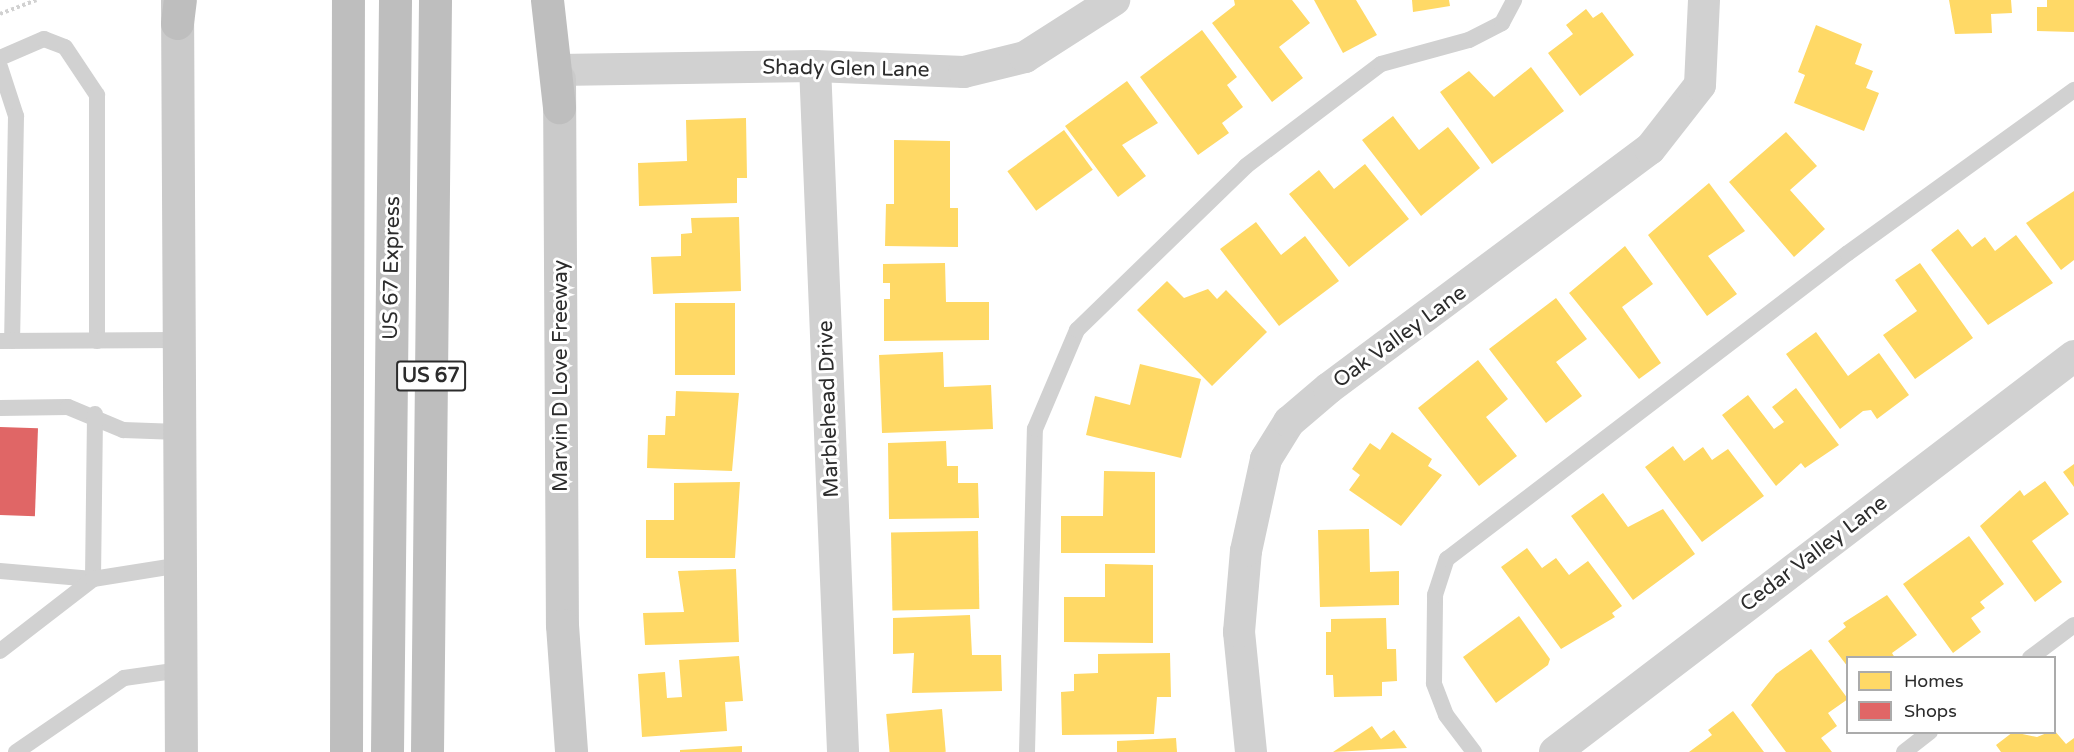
<!DOCTYPE html>
<style>
body{margin:0}
#map{position:relative;width:2074px;height:752px;overflow:hidden;background:#fff;font-family:"Varela Round",sans-serif}
div>[style]{position:absolute}
.homes>*{inset:0;background:#ffd966;transform-origin:0 0}
.shops>*{inset:0;background:#e06666;transform-origin:0 0}
.path>*{height:4px;margin-top:-2px;transform-origin:0;background:repeating-linear-gradient(90deg,#d1d1d1 0 3px,transparent 0 6px)}
.service>*{height:16px;margin:-8px;padding:0 8px;transform-origin:8px;border-radius:8px;background:#d1d1d1}
.minor>*{height:32px;margin:-16px;padding:0 16px;transform-origin:16px;border-radius:16px;background:#d1d1d1}
.secondary>*{height:33px;margin:-16.5px;padding:0 16.5px;transform-origin:16.5px;border-radius:16.5px;background:#cacaca}
.motorway>*{height:33px;margin:-16.5px;padding:0 16.5px;transform-origin:16.5px;border-radius:16.5px;background:#bebebe}
span{translate:-50% -50%;white-space:nowrap;text-align:center;line-height:1.15;-webkit-text-stroke:6px #fff;paint-order:stroke}
.shield-label span{padding:2px 4px;background:#fff;border:2px solid;border-radius:4px;-webkit-text-stroke-width:0}
.shield-label{font-size:20px;color:#2c2c2c;font-weight:700}
.street-label{font-size:21px;color:#2c2c2c}
.legend{position:absolute;left:1846px;top:656px;width:210px;height:78px;box-sizing:border-box;background:#fff;border:2px solid #ababab;margin:0;padding:8px 10px;list-style:none;font-size:18px;color:#2c2c2c}
.legend li{display:flex;align-items:center;gap:12px;height:30px}
.legend b{width:30px;border:2px solid #ababab}
</style>
<div id="map">
<div class="homes">
<div style="clip-path:polygon(1234px 0,1292px 0,1310px 23px,1279px 47px,1303px 78px,1272px 102px,1212px 23px,1235px 5px)"></div>
<div style="clip-path:polygon(1314px 0,1356px 0,1377px 35px,1343px 53px)"></div>
<div style="clip-path:polygon(1412px 0,1449px 0,1450px 6px,1413px 12px)"></div>
<div style="clip-path:polygon(1949px 0,2011px 0,2012px 13px,1991px 14px,1992px 33px,1955px 34px)"></div>
<div style="clip-path:polygon(2047px 0,2074px 0,2074px 32px,2037px 31px,2037px 7px,2047px 7px)"></div>
<div style="clip-path:polygon(1586px 9px,1593px 18px,1602px 12px,1634px 55px,1580px 96px,1548px 53px,1573px 34px,1566px 25px)"></div>
<div style="clip-path:polygon(1816px 25px,1862px 44px,1855px 64px,1873px 71px,1866px 88px,1879px 93px,1864px 131px,1794px 103px,1805px 75px,1798px 72px)"></div>
<div style="clip-path:polygon(1202px 30px,1237px 77px,1227px 85px,1243px 107px,1222px 123px,1229px 133px,1198px 155px,1140px 77px)"></div>
<div style="clip-path:polygon(1531px 67px,1564px 111px,1492px 164px,1440px 92px,1469px 71px,1494px 97px)"></div>
<div style="clip-path:polygon(1127px 81px,1158px 123px,1122px 145px,1146px 176px,1118px 197px,1065px 126px)"></div>
<div style="clip-path:polygon(1393px 116px,1419px 150px,1448px 127px,1480px 168px,1421px 216px,1362px 140px)"></div>
<div style="clip-path:polygon(746px 118px,747px 178px,737px 178px,737px 203px,639px 206px,638px 163px,687px 161px,686px 120px)"></div>
<div style="left:1064px;top:130px;width:49px;height:70px;rotate:54deg"></div>
<div style="clip-path:polygon(1786px 132px,1817px 166px,1790px 190px,1825px 229px,1794px 257px,1729px 182px)"></div>
<div style="clip-path:polygon(894px 140px,950px 141px,950px 208px,958px 208px,958px 247px,885px 246px,886px 204px,894px 204px)"></div>
<div style="clip-path:polygon(1365px 164px,1409px 219px,1349px 267px,1289px 194px,1319px 170px,1334px 189px)"></div>
<div style="clip-path:polygon(1709px 183px,1745px 231px,1708px 256px,1737px 294px,1707px 316px,1648px 235px)"></div>
<div style="clip-path:polygon(2074px 191px,2074px 260px,2061px 270px,2026px 223px)"></div>
<div style="clip-path:polygon(739px 217px,741px 291px,653px 294px,651px 257px,681px 256px,681px 234px,692px 233px,691px 218px)"></div>
<div style="clip-path:polygon(1256px 222px,1281px 255px,1305px 236px,1339px 281px,1279px 326px,1220px 249px)"></div>
<div style="clip-path:polygon(1958px 229px,1972px 247px,1985px 237px,1995px 251px,2016px 235px,2053px 283px,1988px 325px,1931px 250px)"></div>
<div style="clip-path:polygon(1625px 246px,1653px 284px,1622px 307px,1661px 363px,1639px 379px,1569px 293px)"></div>
<div style="clip-path:polygon(945px 263px,946px 302px,989px 302px,989px 340px,884px 341px,884px 299px,890px 299px,890px 283px,883px 283px,883px 264px)"></div>
<div style="clip-path:polygon(1920px 263px,1973px 338px,1915px 379px,1883px 335px,1917px 311px,1895px 280px)"></div>
<div style="clip-path:polygon(1167px 281px,1184px 298px,1208px 289px,1217px 299px,1226px 290px,1267px 332px,1212px 386px,1137px 310px)"></div>
<div style="clip-path:polygon(1556px 298px,1587px 339px,1556px 362px,1582px 396px,1546px 423px,1489px 349px)"></div>
<div style="left:675px;top:303px;width:60px;height:72px"></div>
<div style="clip-path:polygon(1816px 332px,1848px 376px,1879px 353px,1909px 395px,1877px 419px,1871px 410px,1863px 411px,1840px 429px,1786px 354px)"></div>
<div style="clip-path:polygon(943px 352px,944px 387px,991px 385px,993px 429px,882px 433px,879px 355px)"></div>
<div style="clip-path:polygon(1478px 360px,1508px 399px,1486px 417px,1517px 456px,1479px 486px,1418px 408px)"></div>
<div style="clip-path:polygon(1140px 364px,1201px 379px,1181px 458px,1086px 435px,1095px 396px,1130px 405px)"></div>
<div style="clip-path:polygon(1796px 388px,1839px 445px,1805px 468px,1801px 463px,1776px 486px,1722px 415px,1748px 395px,1774px 429px,1784px 422px,1772px 407px)"></div>
<div style="clip-path:polygon(676px 391px,739px 393px,732px 471px,647px 468px,648px 435px,665px 435px,666px 416px,675px 416px)"></div>
<div style="clip-path:polygon(1392px 432px,1432px 459px,1428px 466px,1442px 475px,1401px 526px,1349px 490px,1360px 475px,1352px 469px,1370px 443px,1380px 450px)"></div>
<div style="clip-path:polygon(946px 441px,947px 466px,958px 466px,958px 483px,978px 483px,979px 518px,889px 519px,888px 443px)"></div>
<div style="clip-path:polygon(1673px 446px,1684px 461px,1703px 447px,1712px 460px,1728px 449px,1764px 496px,1702px 542px,1645px 467px)"></div>
<div style="clip-path:polygon(2074px 464px,2074px 487px,2063px 472px)"></div>
<div style="clip-path:polygon(1104px 471px,1155px 472px,1155px 553px,1061px 553px,1061px 516px,1103px 516px)"></div>
<div style="clip-path:polygon(2045px 481px,2069px 514px,2032px 541px,2062px 582px,2035px 602px,1980px 526px,2020px 490px,2024px 496px)"></div>
<div style="clip-path:polygon(740px 482px,735px 558px,646px 558px,646px 520px,674px 520px,674px 483px)"></div>
<div style="clip-path:polygon(1603px 493px,1628px 527px,1663px 509px,1695px 554px,1633px 600px,1571px 516px)"></div>
<div style="clip-path:polygon(1369px 529px,1370px 572px,1399px 571px,1399px 605px,1320px 607px,1318px 530px)"></div>
<div style="left:978px;top:531px;width:78px;height:87px;rotate:89deg"></div>
<div style="clip-path:polygon(1969px 536px,2004px 584px,1980px 602px,1985px 608px,1971px 618px,1981px 632px,1953px 653px,1903px 584px)"></div>
<div style="clip-path:polygon(1527px 548px,1542px 568px,1556px 558px,1569px 575px,1588px 561px,1622px 606px,1612px 613px,1615px 617px,1561px 649px,1501px 567px)"></div>
<div style="clip-path:polygon(1105px 564px,1153px 565px,1153px 643px,1064px 642px,1064px 597px,1105px 597px)"></div>
<div style="clip-path:polygon(736px 569px,739px 642px,645px 645px,643px 613px,684px 612px,678px 571px)"></div>
<div style="clip-path:polygon(1887px 595px,1917px 635px,1892px 653px,1895px 658px,1848px 658px,1848px 667px,1828px 641px,1846px 627px,1843px 623px)"></div>
<div style="clip-path:polygon(970px 615px,972px 655px,1001px 655px,1002px 691px,912px 693px,914px 653px,893px 654px,893px 618px)"></div>
<div style="clip-path:polygon(1519px 616px,1550px 659px,1548px 665px,1496px 703px,1463px 657px)"></div>
<div style="clip-path:polygon(1386px 618px,1387px 649px,1396px 649px,1397px 681px,1382px 682px,1382px 696px,1334px 697px,1333px 675px,1326px 675px,1326px 632px,1331px 632px,1331px 619px)"></div>
<div style="clip-path:polygon(1811px 649px,1848px 699px,1828px 713px,1837px 726px,1821px 738px,1832px 752px,1786px 752px,1751px 705px,1776px 674px)"></div>
<div style="clip-path:polygon(1170px 653px,1171px 697px,1157px 697px,1154px 734px,1062px 735px,1061px 692px,1074px 691px,1074px 674px,1098px 673px,1098px 654px)"></div>
<div style="clip-path:polygon(739px 656px,743px 701px,725px 702px,727px 731px,642px 737px,638px 674px,665px 672px,667px 698px,682px 697px,679px 660px)"></div>
<div style="left:942px;top:709px;width:43px;height:56px;rotate:85deg"></div>
<div style="clip-path:polygon(1733px 711px,1764px 752px,1689px 752px,1712px 735px,1708px 730px)"></div>
<div style="clip-path:polygon(1372px 726px,1381px 739px,1394px 730px,1407px 748px,1333px 752px)"></div>
<div style="clip-path:polygon(2054px 730px,2066px 744px,2074px 738px,2074px 752px,2001px 752px,1996px 745px,2013px 732px,2037px 737px)"></div>
<div style="clip-path:polygon(1176px 738px,1177px 752px,1117px 752px,1117px 741px)"></div>
<div style="clip-path:polygon(742px 746px,742px 752px,680px 752px,680px 750px)"></div>
</div>
<div class="shops">
<div style="left:0;top:427px;width:38px;height:88px;rotate:2deg"></div>
</div>
<div class="path">
<div style="left:0;top:14px;width:39px;rotate:-21deg"></div>
</div>
<div class="service">
<div style="left:0;top:58px;width:48px;rotate:-23.4deg"></div>
<div style="left:44px;top:39px;width:22px;rotate:21deg"></div>
<div style="left:65px;top:47px;width:58px;rotate:56.3deg"></div>
<div style="left:97px;top:95px;width:246px;rotate:90deg"></div>
<div style="left:0;top:67px;width:52px;rotate:71.9deg"></div>
<div style="left:16px;top:116px;width:225px;rotate:91deg"></div>
<div style="left:0;top:341px;width:178px;rotate:-0.3deg"></div>
<div style="left:0;top:408px;width:68px;rotate:-0.8deg"></div>
<div style="left:68px;top:407px;width:60px;rotate:22.7deg"></div>
<div style="left:123px;top:430px;width:56px;rotate:2deg"></div>
<div style="left:0;top:571px;width:93px;rotate:4.9deg"></div>
<div style="left:93px;top:579px;width:165px;rotate:-89.3deg"></div>
<div style="left:0;top:651px;width:118px;rotate:-37.7deg"></div>
<div style="left:93px;top:579px;width:88px;rotate:-9.1deg"></div>
<div style="left:2030px;top:658px;width:55px;rotate:-36.9deg"></div>
<div style="left:16px;top:752px;width:131px;rotate:-34.4deg"></div>
<div style="left:124px;top:678px;width:57px;rotate:-8.1deg"></div>
<div style="left:1027px;top:752px;width:323px;rotate:-88.6deg"></div>
<div style="left:1035px;top:429px;width:108px;rotate:-67deg"></div>
<div style="left:1077px;top:330px;width:235px;rotate:-44.1deg"></div>
<div style="left:1246px;top:166px;width:169px;rotate:-37.1deg"></div>
<div style="left:1381px;top:64px;width:91px;rotate:-15.3deg"></div>
<div style="left:1469px;top:40px;width:37px;rotate:-27deg"></div>
<div style="left:1502px;top:23px;width:26px;rotate:-62deg"></div>
<div style="left:1474px;top:752px;width:46px;rotate:-127.1deg"></div>
<div style="left:1446px;top:715px;width:34px;rotate:-111deg"></div>
<div style="left:1434px;top:683px;width:88px;rotate:-89.3deg"></div>
<div style="left:1435px;top:595px;width:38px;rotate:-72deg"></div>
<div style="left:1447px;top:559px;width:504px;rotate:-37.35deg"></div>
<div style="left:1848px;top:253px;width:279px;rotate:-35.8deg"></div>
<div style="left:1904px;top:752px;width:33px;rotate:-38deg"></div>
</div>
<div class="minor">
<div style="left:815px;top:66px;width:687px;rotate:87.66deg"></div>
<div style="left:559px;top:70px;width:256px;rotate:-0.9deg"></div>
<div style="left:815px;top:66px;width:149px;rotate:2.3deg"></div>
<div style="left:964px;top:72px;width:63px;rotate:-13.8deg"></div>
<div style="left:1025px;top:57px;width:106px;rotate:-32.6deg"></div>
<div style="left:1251px;top:752px;width:121px;rotate:-95.7deg"></div>
<div style="left:1239px;top:632px;width:81px;rotate:-85.1deg"></div>
<div style="left:1246px;top:551px;width:94px;rotate:-77.7deg"></div>
<div style="left:1266px;top:459px;width:44px;rotate:-58.1deg"></div>
<div style="left:1289px;top:422px;width:52px;rotate:-40.4deg"></div>
<div style="left:1329px;top:388px;width:400px;rotate:-36.7deg"></div>
<div style="left:1650px;top:149px;width:81px;rotate:-52deg"></div>
<div style="left:1700px;top:85px;width:85px;rotate:-87.3deg"></div>
<div style="left:1555px;top:752px;width:653px;rotate:-37.34deg"></div>
</div>
<div class="secondary">
<div style="left:177px;top:0;width:752px;rotate:89.7deg"></div>
<div style="left:559px;top:79px;width:546px;rotate:89.69deg"></div>
<div style="left:562px;top:625px;width:127px;rotate:85.9deg"></div>
</div>
<div class="motorway">
<div style="left:547px;top:0;width:108px;rotate:83.6deg"></div>
<div style="left:177px;top:23px;width:23px;rotate:-83deg"></div>
<div style="left:346px;top:752px;width:752px;rotate:-89.85deg"></div>
<div style="left:387px;top:752px;width:752px;rotate:-89.39deg"></div>
<div style="left:427px;top:752px;width:752px;rotate:-89.39deg"></div>
</div>
<div class="shield-label">
<span style="left:431px;top:376px">US 67</span>
</div>
<div class="street-label">
<span style="left:846px;top:69px;rotate:1deg">Shady Glen Lane</span>
<span style="left:392px;top:268px;rotate:-89deg">US 67 Express</span>
<span style="left:1400px;top:337px;rotate:-36deg">Oak Valley Lane</span>
<span style="left:561px;top:376px;rotate:-90deg">Marvin D Love Freeway</span>
<span style="left:829px;top:409px;rotate:-92deg">Marblehead Drive</span>
<span style="left:1814px;top:554px;rotate:-37deg">Cedar Valley Lane</span>
</div>
<ul class="legend">
<li><b style="height:16px;background:#ffd966"></b>Homes</li>
<li><b style="height:16px;background:#e06666"></b>Shops</li>
</ul>
</div>
